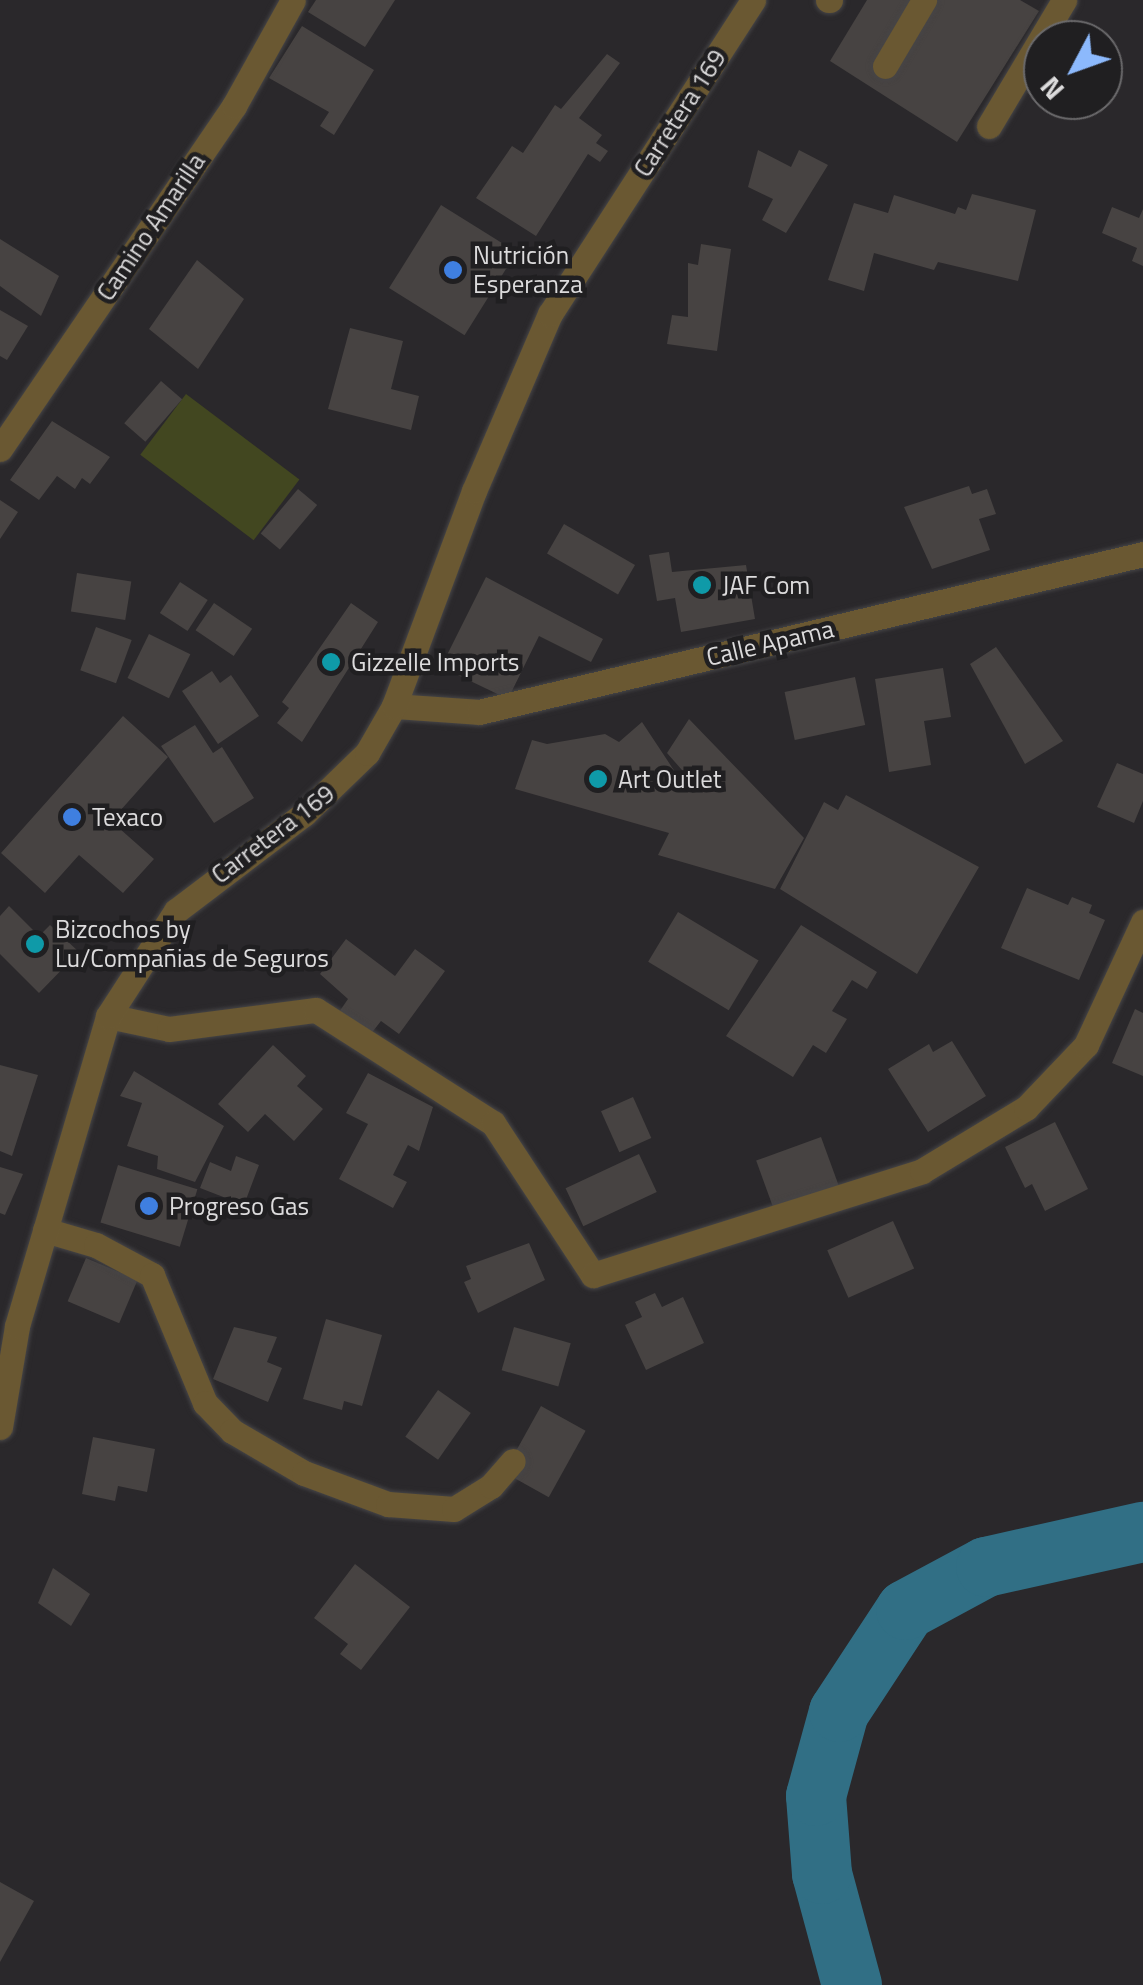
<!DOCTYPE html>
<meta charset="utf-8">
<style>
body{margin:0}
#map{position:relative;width:1143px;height:1985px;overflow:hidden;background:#2a282b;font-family:"Titillium Web",sans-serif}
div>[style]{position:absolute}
.green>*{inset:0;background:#424720;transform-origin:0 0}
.river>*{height:60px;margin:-30px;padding:0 30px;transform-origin:30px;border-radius:30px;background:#316f85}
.building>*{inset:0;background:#474342;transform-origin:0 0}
.roads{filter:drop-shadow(0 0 2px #464547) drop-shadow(0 0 2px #464547)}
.minor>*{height:25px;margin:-12.5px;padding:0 12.5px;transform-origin:12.5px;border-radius:12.5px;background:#6a5832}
.dots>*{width:28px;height:28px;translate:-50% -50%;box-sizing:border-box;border:5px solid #201f21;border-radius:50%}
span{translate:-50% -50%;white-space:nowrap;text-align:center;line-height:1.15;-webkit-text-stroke:9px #201f21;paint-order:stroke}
.street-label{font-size:25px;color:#dcdbdc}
.poi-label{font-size:25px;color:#dcdbdc}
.left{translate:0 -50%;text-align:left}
.north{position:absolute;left:1023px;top:20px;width:100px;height:100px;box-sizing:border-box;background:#201f21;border:2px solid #6b6a6c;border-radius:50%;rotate:229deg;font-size:28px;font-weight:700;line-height:40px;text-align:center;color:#dcdbdc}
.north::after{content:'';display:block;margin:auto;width:35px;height:45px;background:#8cb9fc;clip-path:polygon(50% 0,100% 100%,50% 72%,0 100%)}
</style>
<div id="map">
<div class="green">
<div style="left:186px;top:394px;width:142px;height:76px;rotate:37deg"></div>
</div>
<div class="river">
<div style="left:852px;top:1985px;width:115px;rotate:-105.1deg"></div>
<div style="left:822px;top:1874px;width:78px;rotate:-94.4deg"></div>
<div style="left:816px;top:1796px;width:87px;rotate:-74.7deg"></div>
<div style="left:839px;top:1712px;width:122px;rotate:-56.7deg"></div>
<div style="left:906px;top:1610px;width:91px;rotate:-28.3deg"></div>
<div style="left:986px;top:1567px;width:161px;rotate:-12.6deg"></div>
</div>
<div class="building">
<div style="clip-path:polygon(316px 0,395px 0,365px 47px,308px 12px)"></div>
<div style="clip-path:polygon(867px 0,1020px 0,1039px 11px,957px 142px,830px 61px)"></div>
<div style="clip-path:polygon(302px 26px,374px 70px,334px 135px,320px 126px,329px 112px,269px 78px)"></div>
<div style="clip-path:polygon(607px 54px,620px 63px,579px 118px,602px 135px,596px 143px,608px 151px,600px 162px,588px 154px,536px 236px,476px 198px,512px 146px,523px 153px,555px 105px,561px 109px)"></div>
<div style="clip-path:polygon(758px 150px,791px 167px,799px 150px,828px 165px,786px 233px,762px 220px,773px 199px,748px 187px)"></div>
<div style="clip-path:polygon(972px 194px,1036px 210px,1018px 281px,938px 262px,934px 270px,874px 253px,864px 291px,828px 280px,854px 203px,888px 213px,894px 195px,955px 214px,958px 207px,966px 210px)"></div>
<div style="left:441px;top:205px;width:89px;height:98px;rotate:32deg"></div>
<div style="clip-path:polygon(1112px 207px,1139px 218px,1143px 209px,1143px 266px,1132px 261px,1137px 248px,1102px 233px)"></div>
<div style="clip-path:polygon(0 239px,59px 276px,41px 316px,0 286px)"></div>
<div style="clip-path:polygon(701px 244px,731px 249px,717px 351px,667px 344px,672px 315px,688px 317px,688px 263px,698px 265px)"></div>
<div style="clip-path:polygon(197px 260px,244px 299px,198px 369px,149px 329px)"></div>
<div style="clip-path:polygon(0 310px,28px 326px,7px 360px,0 356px)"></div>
<div style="clip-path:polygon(350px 328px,403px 341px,391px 389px,419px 396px,411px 430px,328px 409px)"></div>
<div style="left:161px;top:381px;width:28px;height:56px;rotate:41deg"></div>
<div style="clip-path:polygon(52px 421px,110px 457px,90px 484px,82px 478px,75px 489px,57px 476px,39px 500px,10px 480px)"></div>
<div style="clip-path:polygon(969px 486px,972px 494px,987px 489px,996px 514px,979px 519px,990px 550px,932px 569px,904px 507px)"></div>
<div style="left:298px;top:489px;width:25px;height:58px;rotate:40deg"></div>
<div style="clip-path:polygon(0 500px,18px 512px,0 539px)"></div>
<div style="left:564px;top:524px;width:82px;height:34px;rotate:30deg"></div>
<div style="clip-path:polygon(669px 552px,672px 572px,746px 565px,755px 619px,681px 632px,675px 598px,657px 601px,649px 555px)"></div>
<div style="left:77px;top:573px;width:55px;height:39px;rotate:9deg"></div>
<div style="clip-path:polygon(486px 577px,603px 639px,591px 662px,539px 636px,508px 699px,441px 667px)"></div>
<div style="left:180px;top:582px;width:33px;height:37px;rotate:33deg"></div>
<div style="left:214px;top:603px;width:46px;height:33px;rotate:34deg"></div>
<div style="clip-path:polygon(351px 603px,378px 622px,302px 742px,277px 723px,289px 708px,282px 702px)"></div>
<div style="left:96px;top:627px;width:38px;height:46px;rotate:20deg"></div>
<div style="left:149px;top:634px;width:46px;height:49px;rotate:26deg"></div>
<div style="clip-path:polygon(996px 647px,1063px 741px,1025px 764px,970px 664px)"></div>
<div style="clip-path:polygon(943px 668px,951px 717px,924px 721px,931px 765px,889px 772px,875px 679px)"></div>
<div style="clip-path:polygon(212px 671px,220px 683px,231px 675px,259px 716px,218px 744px,182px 691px)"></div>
<div style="left:855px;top:677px;width:49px;height:72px;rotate:78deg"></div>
<div style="clip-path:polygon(123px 716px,168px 757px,111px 821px,154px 859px,123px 893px,79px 855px,45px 893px,1px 853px)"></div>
<div style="clip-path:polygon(689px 719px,804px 838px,775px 889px,658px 855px,669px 833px,515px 789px,532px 740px,547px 744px,605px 734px,619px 742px,642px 722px,685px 787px,689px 778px,667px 753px)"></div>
<div style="clip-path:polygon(195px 725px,213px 753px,222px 747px,254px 798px,214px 823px,161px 746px)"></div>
<div style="clip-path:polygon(1117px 763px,1143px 774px,1143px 801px,1134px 823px,1097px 807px)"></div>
<div style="clip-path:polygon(846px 795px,979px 867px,917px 974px,780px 889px,824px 802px,838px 810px)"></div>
<div style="clip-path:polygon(1027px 888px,1068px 905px,1072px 897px,1092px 905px,1089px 913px,1105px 920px,1079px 980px,1001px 948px)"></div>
<div style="clip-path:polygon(9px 906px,39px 936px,50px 925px,79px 952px,39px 993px,0 954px,0 916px)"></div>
<div style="left:678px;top:912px;width:94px;height:58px;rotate:31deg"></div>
<div style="clip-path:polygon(801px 925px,877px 972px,867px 989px,852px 980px,832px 1011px,847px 1019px,826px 1053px,813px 1045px,793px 1077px,726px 1036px)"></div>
<div style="clip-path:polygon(346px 939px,395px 976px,415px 949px,445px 971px,399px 1034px,381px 1021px,370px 1035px,339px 1012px,348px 999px,320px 974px)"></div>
<div style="clip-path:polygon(1135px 1009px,1143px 1013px,1143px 1076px,1112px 1063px)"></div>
<div style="clip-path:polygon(952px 1041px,986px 1096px,928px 1132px,888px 1069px,929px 1044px,933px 1052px)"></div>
<div style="clip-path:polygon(273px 1045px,306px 1076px,297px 1086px,323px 1109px,294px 1141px,265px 1114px,248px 1132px,218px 1104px)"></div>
<div style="clip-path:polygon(0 1065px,38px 1075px,12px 1156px,0 1151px)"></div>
<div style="clip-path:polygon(134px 1071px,224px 1126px,195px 1182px,157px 1169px,158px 1156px,127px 1146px,142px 1103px,120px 1096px)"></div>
<div style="clip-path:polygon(368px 1073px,433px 1107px,419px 1151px,408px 1145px,393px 1175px,407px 1182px,393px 1208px,339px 1179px,368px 1124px,346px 1113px)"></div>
<div style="left:633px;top:1097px;width:45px;height:35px;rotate:66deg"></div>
<div style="clip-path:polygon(1055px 1122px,1088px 1189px,1045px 1211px,1032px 1184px,1025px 1188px,1005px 1147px)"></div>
<div style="left:821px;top:1137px;width:53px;height:69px;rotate:70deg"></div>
<div style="left:639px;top:1154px;width:42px;height:81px;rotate:65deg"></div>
<div style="clip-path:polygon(236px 1156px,259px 1165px,244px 1205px,200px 1188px,210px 1162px,231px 1171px)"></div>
<div style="left:118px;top:1165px;width:83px;height:60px;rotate:17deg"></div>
<div style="clip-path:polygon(0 1167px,23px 1174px,5px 1215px,0 1213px)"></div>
<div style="left:893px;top:1221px;width:52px;height:72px;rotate:66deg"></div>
<div style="clip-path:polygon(529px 1243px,545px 1280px,478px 1313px,464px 1282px,471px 1279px,466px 1266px)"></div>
<div style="left:86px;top:1258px;width:56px;height:47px;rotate:23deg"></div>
<div style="clip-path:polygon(655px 1293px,662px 1307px,683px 1297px,704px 1343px,646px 1370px,625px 1325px,642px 1317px,635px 1302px)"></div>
<div style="clip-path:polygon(326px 1319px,382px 1335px,362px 1406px,344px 1401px,342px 1410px,303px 1399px)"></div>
<div style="clip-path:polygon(234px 1327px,277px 1337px,267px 1362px,282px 1368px,268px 1402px,213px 1379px)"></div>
<div style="left:514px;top:1327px;width:59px;height:45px;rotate:16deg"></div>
<div style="left:438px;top:1390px;width:40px;height:57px;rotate:35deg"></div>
<div style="left:541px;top:1406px;width:51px;height:76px;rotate:29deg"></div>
<div style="clip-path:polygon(93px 1437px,155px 1449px,147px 1492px,118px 1486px,115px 1501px,82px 1494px)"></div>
<div style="clip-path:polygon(355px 1564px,410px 1607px,361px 1670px,340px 1654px,348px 1644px,314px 1618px)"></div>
<div style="clip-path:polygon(53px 1568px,90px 1594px,71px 1626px,38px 1603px)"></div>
<div style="clip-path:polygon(0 1882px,34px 1901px,0 1962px)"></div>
</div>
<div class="roads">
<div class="minor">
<div style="left:828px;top:0;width:2px"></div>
<div style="left:885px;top:66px;width:77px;rotate:-59.4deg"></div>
<div style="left:989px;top:126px;width:147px;rotate:-59.2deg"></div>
<div style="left:0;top:449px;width:415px;rotate:-55.7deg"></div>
<div style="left:234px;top:106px;width:121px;rotate:-60.9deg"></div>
<div style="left:394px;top:706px;width:85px;rotate:4deg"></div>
<div style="left:479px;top:712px;width:683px;rotate:-13.38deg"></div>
<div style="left:108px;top:1016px;width:62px;rotate:12deg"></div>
<div style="left:169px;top:1029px;width:148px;rotate:-7.4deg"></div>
<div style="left:316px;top:1010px;width:210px;rotate:32.6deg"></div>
<div style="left:493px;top:1123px;width:182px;rotate:56.7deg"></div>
<div style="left:593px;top:1275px;width:345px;rotate:-17.5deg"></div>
<div style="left:922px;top:1171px;width:122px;rotate:-31.2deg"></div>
<div style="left:1026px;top:1108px;width:87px;rotate:-46.4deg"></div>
<div style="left:1086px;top:1045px;width:136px;rotate:-65.1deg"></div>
<div style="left:45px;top:1230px;width:53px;rotate:16.4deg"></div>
<div style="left:96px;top:1245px;width:64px;rotate:28.2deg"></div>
<div style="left:152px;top:1275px;width:139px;rotate:67.5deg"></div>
<div style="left:205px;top:1403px;width:39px;rotate:46deg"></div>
<div style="left:232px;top:1431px;width:83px;rotate:30.3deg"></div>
<div style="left:304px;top:1473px;width:90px;rotate:20.3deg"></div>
<div style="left:388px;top:1504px;width:66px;rotate:4.3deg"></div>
<div style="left:454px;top:1509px;width:44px;rotate:-31.9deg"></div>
<div style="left:491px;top:1486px;width:33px;rotate:-49deg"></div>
<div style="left:0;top:1427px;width:102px;rotate:-80.4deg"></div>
<div style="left:17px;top:1326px;width:323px;rotate:-73.6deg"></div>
<div style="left:108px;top:1016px;width:125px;rotate:-57.1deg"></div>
<div style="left:176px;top:911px;width:161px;rotate:-37.2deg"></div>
<div style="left:304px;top:814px;width:88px;rotate:-44.1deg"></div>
<div style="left:367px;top:753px;width:54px;rotate:-60.1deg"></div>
<div style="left:394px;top:706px;width:229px;rotate:-69.6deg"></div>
<div style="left:474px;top:491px;width:193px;rotate:-66.8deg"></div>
<div style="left:550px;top:314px;width:374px;rotate:-57.1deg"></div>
</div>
</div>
<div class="dots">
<div style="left:453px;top:270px;background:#3f7fe0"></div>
<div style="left:702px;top:585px;background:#0f9aa8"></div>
<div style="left:331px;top:662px;background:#0f9aa8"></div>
<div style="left:598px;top:779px;background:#0f9aa8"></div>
<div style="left:72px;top:817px;background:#3f7fe0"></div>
<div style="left:35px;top:944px;background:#0f9aa8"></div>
<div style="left:149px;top:1206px;background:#3f7fe0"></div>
</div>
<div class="street-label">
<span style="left:680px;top:113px;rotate:-57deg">Carretera 169</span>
<span style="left:151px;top:227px;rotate:-56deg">Camino Amarilla</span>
<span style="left:770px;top:643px;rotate:-13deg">Calle Apama</span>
<span style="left:273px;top:834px;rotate:-37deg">Carretera 169</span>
</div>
<div class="poi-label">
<span class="left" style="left:473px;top:270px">Nutrición<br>Esperanza</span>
<span class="left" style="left:722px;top:585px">JAF Com</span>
<span class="left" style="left:351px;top:662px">Gizzelle Imports</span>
<span class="left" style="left:618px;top:779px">Art Outlet</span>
<span class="left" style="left:92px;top:817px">Texaco</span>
<span class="left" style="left:55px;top:944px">Bizcochos by<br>Lu/Compañias de Seguros</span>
<span class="left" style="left:169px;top:1206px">Progreso Gas</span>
</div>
<div class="north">N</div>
</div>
